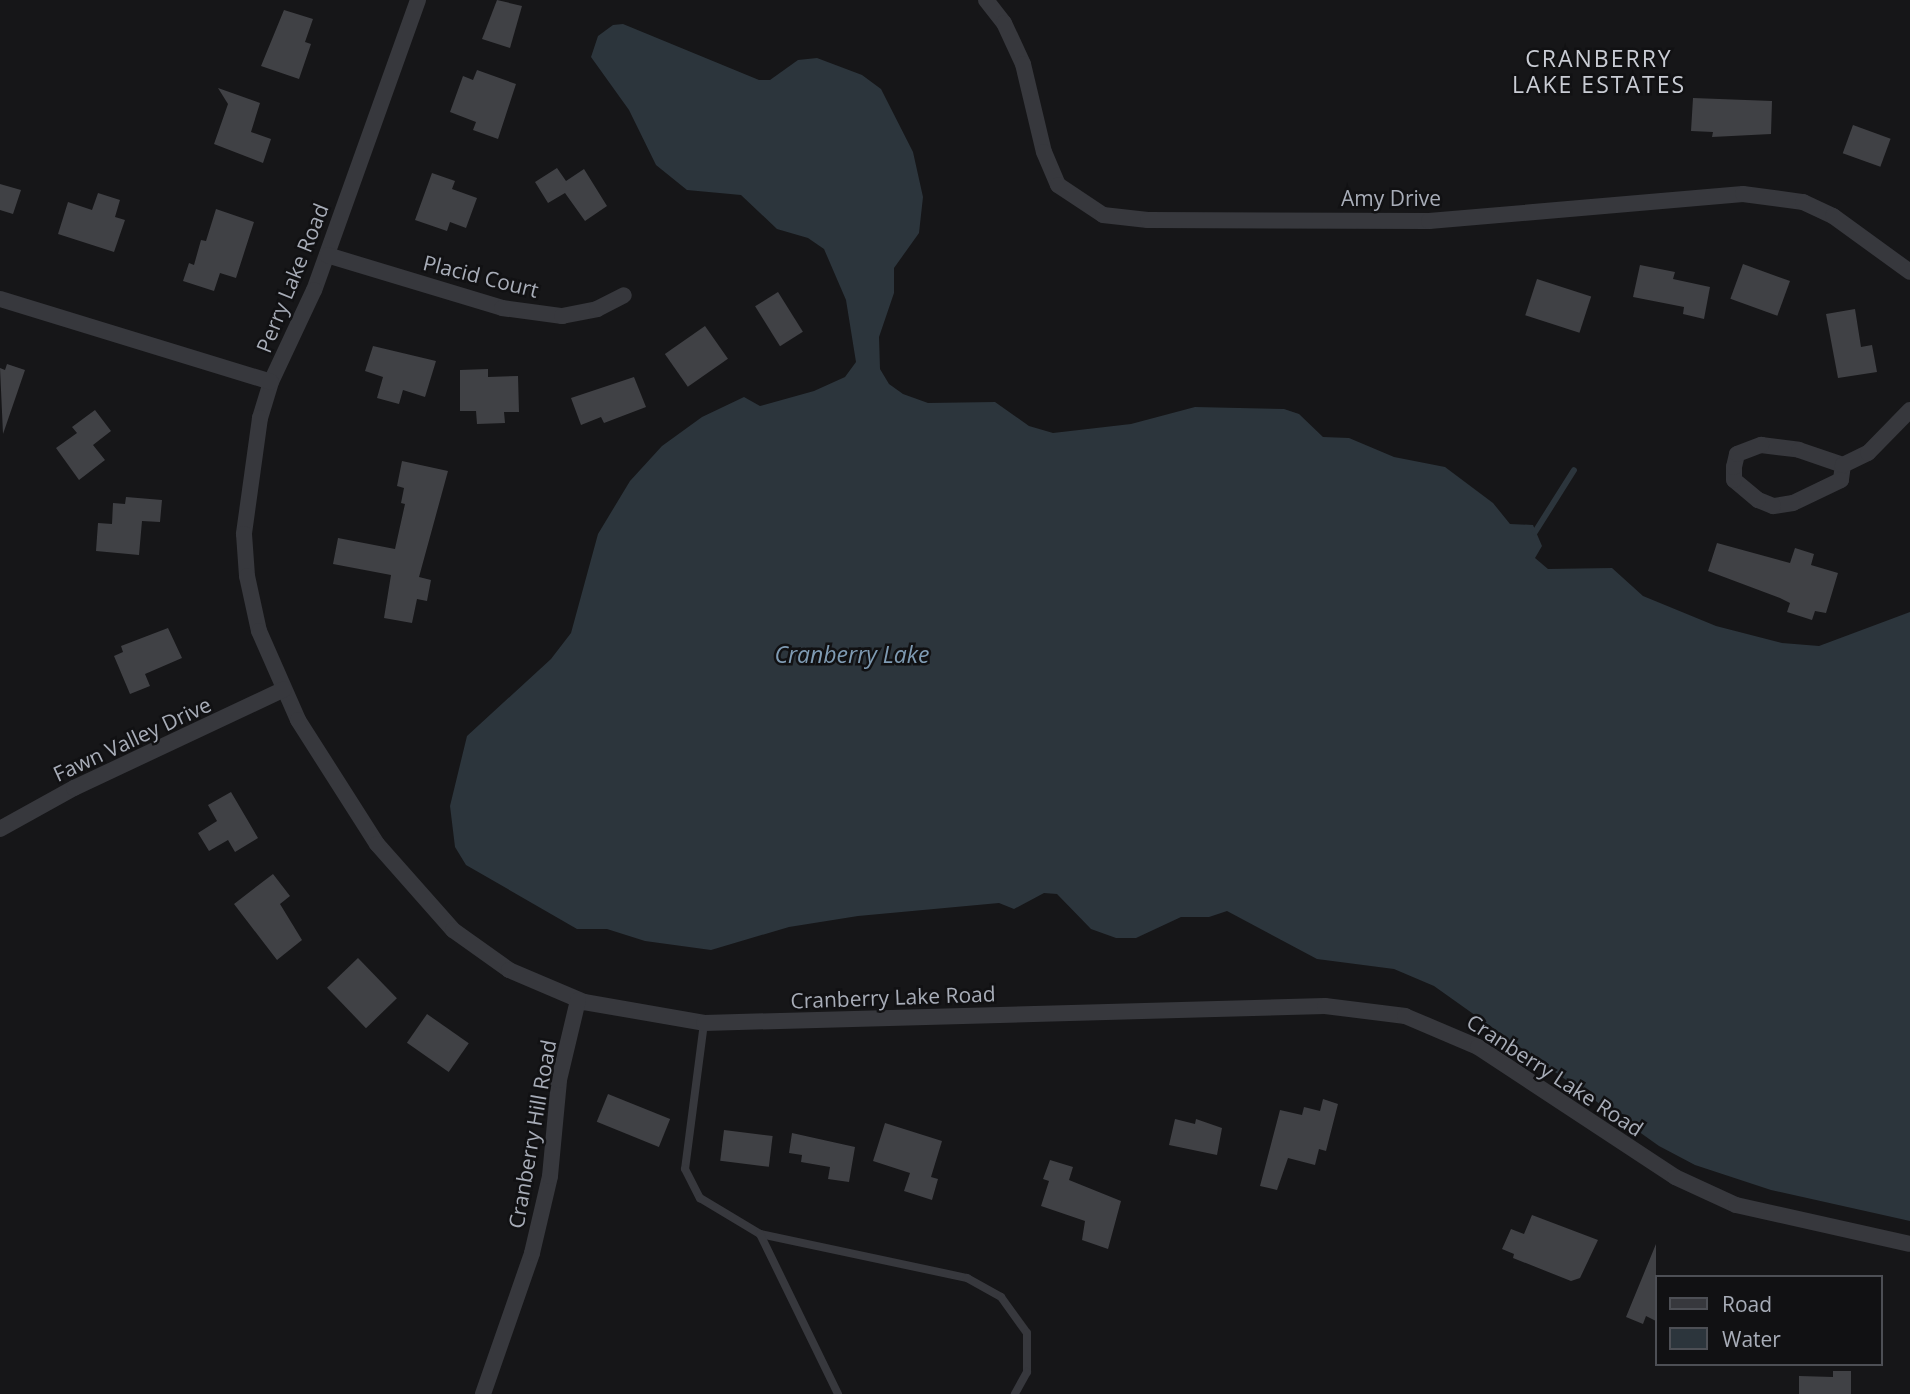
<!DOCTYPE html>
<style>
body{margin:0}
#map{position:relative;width:1910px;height:1394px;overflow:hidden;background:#161618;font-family:"Open Sans",sans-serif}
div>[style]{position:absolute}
.water>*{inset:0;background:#2c353c}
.stream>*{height:6px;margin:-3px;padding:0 3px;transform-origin:3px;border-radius:3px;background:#2c353c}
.building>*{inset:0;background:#404145;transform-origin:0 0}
.lane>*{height:8px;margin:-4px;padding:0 4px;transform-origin:4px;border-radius:4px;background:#37383d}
.street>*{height:16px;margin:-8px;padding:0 8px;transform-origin:8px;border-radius:8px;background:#37383d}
span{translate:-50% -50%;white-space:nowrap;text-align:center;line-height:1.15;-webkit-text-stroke:5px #111113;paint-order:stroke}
.street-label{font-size:21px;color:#a8adb8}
.neighbourhood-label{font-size:23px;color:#c9ccd4;letter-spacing:2px}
.water-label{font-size:23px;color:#7f9bb3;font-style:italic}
.legend{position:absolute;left:1655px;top:1275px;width:228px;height:91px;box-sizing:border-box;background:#111113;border:2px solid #4d4f55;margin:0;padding:9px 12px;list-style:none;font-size:21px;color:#a8adb8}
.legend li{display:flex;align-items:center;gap:14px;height:35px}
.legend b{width:35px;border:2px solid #4d4f55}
</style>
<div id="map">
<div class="water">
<div style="clip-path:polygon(623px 24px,759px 80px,770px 80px,798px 60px,817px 58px,862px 75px,881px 89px,913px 152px,923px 197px,919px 233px,894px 268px,894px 293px,879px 337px,880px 369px,889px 384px,903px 394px,928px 403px,995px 402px,1029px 426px,1053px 433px,1131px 424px,1195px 407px,1284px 409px,1299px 414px,1323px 437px,1349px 438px,1394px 457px,1445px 467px,1493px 503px,1510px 524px,1533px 525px,1542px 546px,1535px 558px,1548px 569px,1612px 568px,1643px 596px,1716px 626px,1782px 643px,1819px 646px,1910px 612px,1910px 1221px,1771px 1190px,1695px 1165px,1659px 1146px,1434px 986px,1394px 969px,1317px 959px,1227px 911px,1209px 917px,1181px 917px,1136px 938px,1116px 938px,1091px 929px,1057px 894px,1044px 893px,1014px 909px,999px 903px,858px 916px,789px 927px,711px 950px,645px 941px,607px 929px,577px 929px,466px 865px,455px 847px,450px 806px,467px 736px,551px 659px,571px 633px,598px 534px,630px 481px,662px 446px,702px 417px,744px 397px,760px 406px,814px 391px,845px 377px,856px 362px,846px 300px,824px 249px,808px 238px,777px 229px,741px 195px,687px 190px,656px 165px,629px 110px,591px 57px,598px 36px,613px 25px)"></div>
</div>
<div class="stream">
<div style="left:1535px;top:532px;width:73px;rotate:-57.8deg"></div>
</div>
<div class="building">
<div style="clip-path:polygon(497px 0,522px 6px,510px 48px,482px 39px)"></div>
<div style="clip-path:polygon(284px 10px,313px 19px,305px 42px,311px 44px,299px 79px,261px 66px)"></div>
<div style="clip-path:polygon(477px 70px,516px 84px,498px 139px,473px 130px,476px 122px,450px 112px,463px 76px,473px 80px)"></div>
<div style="clip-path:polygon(218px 88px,260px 103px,251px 132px,271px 139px,263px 163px,214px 144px,228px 104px)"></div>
<div style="clip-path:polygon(1693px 98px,1772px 101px,1771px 134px,1712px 137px,1713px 132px,1691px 131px)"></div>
<div style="left:1853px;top:125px;width:40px;height:30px;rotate:20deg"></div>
<div style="clip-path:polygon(557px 168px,566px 181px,584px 169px,607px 206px,585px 221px,565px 193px,548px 203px,535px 182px)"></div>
<div style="clip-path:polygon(432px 173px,455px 181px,452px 189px,477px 198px,466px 228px,450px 222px,447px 231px,415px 220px)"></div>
<div style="clip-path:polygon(0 184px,21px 190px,13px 214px,0 210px)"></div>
<div style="clip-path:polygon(98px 193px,120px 200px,115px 217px,125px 220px,114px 252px,58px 234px,68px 202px,92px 210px)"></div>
<div style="clip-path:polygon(216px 209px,254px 222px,236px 278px,220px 273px,214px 291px,183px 281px,189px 263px,194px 265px,201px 240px,206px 241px)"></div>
<div style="left:1743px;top:264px;width:50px;height:37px;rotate:20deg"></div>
<div style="clip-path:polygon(1640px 265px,1675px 272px,1673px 279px,1710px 287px,1704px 319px,1683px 314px,1684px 307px,1633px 297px)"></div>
<div style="left:1537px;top:279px;width:57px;height:38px;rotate:18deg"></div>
<div style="left:778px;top:292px;width:47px;height:27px;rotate:58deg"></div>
<div style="clip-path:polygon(1855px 309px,1861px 347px,1872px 345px,1877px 372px,1838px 378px,1826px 314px)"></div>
<div style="left:705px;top:326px;width:40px;height:49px;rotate:55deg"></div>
<div style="clip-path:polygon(373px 346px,436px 361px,425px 397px,403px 390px,399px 404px,377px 398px,383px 377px,365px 371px)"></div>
<div style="clip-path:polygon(7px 364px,25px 370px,3px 434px,0 368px,5px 370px)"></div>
<div style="clip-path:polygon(488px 369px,488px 377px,518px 376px,519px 412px,504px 412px,505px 423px,477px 424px,476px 411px,460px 411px,460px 370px)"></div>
<div style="clip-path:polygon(634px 377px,646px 407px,604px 423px,601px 417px,581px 425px,571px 398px)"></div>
<div style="clip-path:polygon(95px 410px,111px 431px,93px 445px,105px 460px,79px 480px,56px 448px,77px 433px,72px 427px)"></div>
<div style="clip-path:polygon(402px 461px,448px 471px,419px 577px,431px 580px,427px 601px,417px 599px,412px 623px,384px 618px,391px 575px,333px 564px,338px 538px,395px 549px,405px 504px,401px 503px,404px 488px,397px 486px)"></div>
<div style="clip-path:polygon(126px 497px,162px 500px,160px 522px,142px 521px,139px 555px,96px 551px,98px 523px,112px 524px,113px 503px,125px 504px)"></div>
<div style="clip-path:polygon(1717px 543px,1790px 563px,1795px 548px,1814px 554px,1811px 565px,1838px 573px,1826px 613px,1815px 611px,1812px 620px,1787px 612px,1790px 603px,1780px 598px,1708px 571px)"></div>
<div style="clip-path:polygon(168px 628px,182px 658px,145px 674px,150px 686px,130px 694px,114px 656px,123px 652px,121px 646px)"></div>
<div style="clip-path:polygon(231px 792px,258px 838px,235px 852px,228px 840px,209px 851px,198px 833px,217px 821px,208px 805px)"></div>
<div style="clip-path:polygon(273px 874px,290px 896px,280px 904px,302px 940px,277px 960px,234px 904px)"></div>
<div style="left:358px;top:958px;width:56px;height:43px;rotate:46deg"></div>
<div style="left:427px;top:1014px;width:51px;height:35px;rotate:35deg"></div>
<div style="left:608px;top:1094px;width:67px;height:30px;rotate:22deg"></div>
<div style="clip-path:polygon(1323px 1099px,1338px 1104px,1326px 1151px,1319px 1149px,1315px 1165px,1288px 1158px,1277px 1190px,1260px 1186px,1280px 1110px,1302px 1115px,1304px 1107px,1320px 1111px)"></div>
<div style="clip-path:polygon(1175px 1119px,1195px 1124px,1196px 1119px,1222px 1128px,1217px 1155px,1169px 1145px)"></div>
<div style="clip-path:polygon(885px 1123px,942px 1141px,931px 1177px,938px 1179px,932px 1200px,904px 1191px,910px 1173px,873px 1161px)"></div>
<div style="left:724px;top:1130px;width:49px;height:31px;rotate:7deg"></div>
<div style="clip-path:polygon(792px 1133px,855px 1147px,849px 1182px,828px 1179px,830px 1167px,801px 1162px,802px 1155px,789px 1153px)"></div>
<div style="clip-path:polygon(1050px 1160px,1073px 1167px,1069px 1180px,1121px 1201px,1108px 1249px,1082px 1240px,1085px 1221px,1041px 1206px,1049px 1181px,1043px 1179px)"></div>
<div style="clip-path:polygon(1532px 1215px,1598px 1240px,1580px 1278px,1571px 1281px,1513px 1258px,1514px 1254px,1502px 1249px,1511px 1229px,1524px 1234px)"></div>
<div style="clip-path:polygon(1656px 1244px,1656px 1321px,1646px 1316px,1643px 1324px,1626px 1317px)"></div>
<div style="clip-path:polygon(1833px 1371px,1851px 1371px,1851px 1394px,1799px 1394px,1799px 1376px,1833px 1377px)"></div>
</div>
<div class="lane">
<div style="left:704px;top:1023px;width:147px;rotate:97.4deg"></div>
<div style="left:685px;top:1169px;width:33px;rotate:63deg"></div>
<div style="left:700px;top:1198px;width:70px;rotate:31deg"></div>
<div style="left:760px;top:1234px;width:212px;rotate:12deg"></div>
<div style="left:967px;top:1278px;width:39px;rotate:29deg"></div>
<div style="left:1001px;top:1297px;width:44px;rotate:54.2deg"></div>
<div style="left:1027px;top:1333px;width:39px;rotate:90deg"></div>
<div style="left:1027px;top:1372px;width:25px;rotate:119deg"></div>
<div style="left:760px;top:1234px;width:178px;rotate:64deg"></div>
</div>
<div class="street">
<div style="left:418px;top:0;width:308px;rotate:109.7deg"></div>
<div style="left:314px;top:290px;width:102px;rotate:115.1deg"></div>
<div style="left:271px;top:382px;width:38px;rotate:107deg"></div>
<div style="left:260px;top:418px;width:117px;rotate:97.9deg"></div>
<div style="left:244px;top:534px;width:42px;rotate:85.9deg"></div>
<div style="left:247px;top:576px;width:56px;rotate:77.7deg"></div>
<div style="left:259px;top:631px;width:97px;rotate:66.3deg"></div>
<div style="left:298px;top:720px;width:147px;rotate:57.5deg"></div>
<div style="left:377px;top:844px;width:115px;rotate:48.5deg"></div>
<div style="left:453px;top:930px;width:69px;rotate:35.5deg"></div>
<div style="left:509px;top:970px;width:82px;rotate:23.1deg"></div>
<div style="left:584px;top:1002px;width:122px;rotate:9.9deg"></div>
<div style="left:704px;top:1023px;width:621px;rotate:-1.57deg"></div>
<div style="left:1325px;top:1006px;width:81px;rotate:7.1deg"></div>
<div style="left:1405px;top:1016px;width:79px;rotate:23deg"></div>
<div style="left:1478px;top:1047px;width:236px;rotate:33.4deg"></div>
<div style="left:1675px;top:1177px;width:67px;rotate:24.7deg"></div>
<div style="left:1736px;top:1205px;width:178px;rotate:12.6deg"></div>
<div style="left:986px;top:0;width:29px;rotate:52deg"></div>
<div style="left:1004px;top:23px;width:45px;rotate:65.1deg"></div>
<div style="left:1023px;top:64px;width:90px;rotate:76.6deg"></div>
<div style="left:1044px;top:152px;width:36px;rotate:67deg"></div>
<div style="left:1058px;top:185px;width:54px;rotate:33.7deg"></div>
<div style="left:1103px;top:215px;width:45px;rotate:6.3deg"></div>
<div style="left:1148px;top:220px;width:281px;rotate:0.2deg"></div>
<div style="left:1429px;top:221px;width:315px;rotate:-4.9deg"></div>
<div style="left:1743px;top:194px;width:61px;rotate:7.6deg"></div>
<div style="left:1803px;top:202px;width:33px;rotate:25deg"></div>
<div style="left:1833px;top:216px;width:95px;rotate:36deg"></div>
<div style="left:327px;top:255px;width:183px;rotate:16.8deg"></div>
<div style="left:502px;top:308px;width:61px;rotate:7.6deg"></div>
<div style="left:562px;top:316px;width:36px;rotate:-11deg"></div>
<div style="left:597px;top:309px;width:30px;rotate:-27deg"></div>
<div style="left:0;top:299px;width:283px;rotate:17deg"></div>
<div style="left:1761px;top:445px;width:38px;rotate:7deg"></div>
<div style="left:1799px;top:450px;width:46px;rotate:18.8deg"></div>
<div style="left:1843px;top:465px;width:15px;rotate:98deg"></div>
<div style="left:1841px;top:480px;width:53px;rotate:154.4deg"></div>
<div style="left:1793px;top:503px;width:20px;rotate:171deg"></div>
<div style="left:1773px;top:506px;width:16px;rotate:-158deg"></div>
<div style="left:1758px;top:500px;width:31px;rotate:-140deg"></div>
<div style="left:1734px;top:480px;width:13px;rotate:-90deg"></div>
<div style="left:1734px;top:467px;width:13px;rotate:-77deg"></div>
<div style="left:1737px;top:454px;width:26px;rotate:-21deg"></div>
<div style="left:1843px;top:465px;width:28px;rotate:-26deg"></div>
<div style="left:1868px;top:453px;width:60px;rotate:-45.7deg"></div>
<div style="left:0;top:829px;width:85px;rotate:-29deg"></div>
<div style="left:74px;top:788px;width:232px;rotate:-25.2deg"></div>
<div style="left:483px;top:1394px;width:149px;rotate:-70.8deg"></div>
<div style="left:532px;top:1253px;width:79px;rotate:-76.8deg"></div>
<div style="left:550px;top:1176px;width:96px;rotate:-84.6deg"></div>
<div style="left:559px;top:1080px;width:82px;rotate:-76.6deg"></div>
</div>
<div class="street-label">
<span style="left:1391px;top:198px">Amy Drive</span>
<span style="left:481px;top:276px;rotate:14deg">Placid Court</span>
<span style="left:292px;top:278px;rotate:-68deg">Perry Lake Road</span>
<span style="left:132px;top:739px;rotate:-25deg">Fawn Valley Drive</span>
<span style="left:893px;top:997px;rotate:-2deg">Cranberry Lake Road</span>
<span style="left:1555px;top:1075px;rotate:33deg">Cranberry Lake Road</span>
<span style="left:532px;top:1134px;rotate:-80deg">Cranberry Hill Road</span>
</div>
<div class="neighbourhood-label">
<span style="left:1599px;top:71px">CRANBERRY<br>LAKE ESTATES</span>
</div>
<div class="water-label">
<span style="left:852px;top:654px">Cranberry Lake</span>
</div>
<ul class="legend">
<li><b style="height:9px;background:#37383d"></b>Road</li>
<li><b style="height:19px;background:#2c353c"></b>Water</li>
</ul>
</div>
